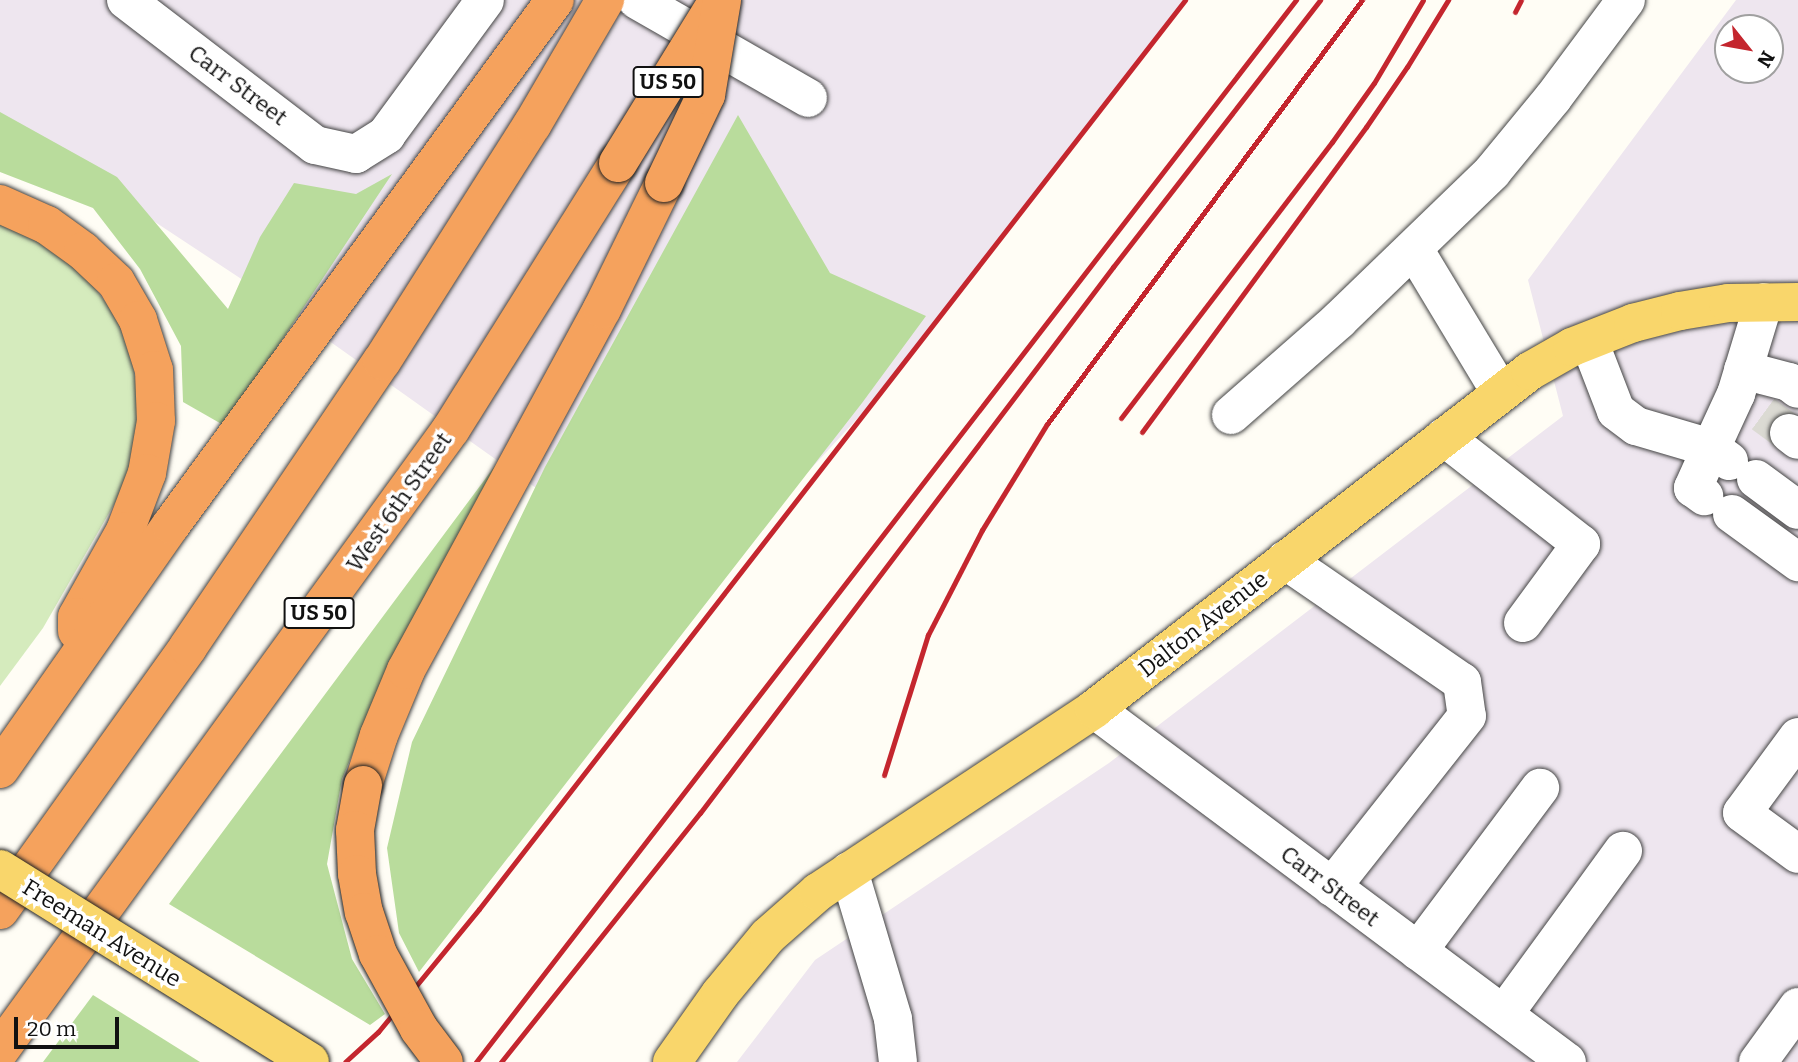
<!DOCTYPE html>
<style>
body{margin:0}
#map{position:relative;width:1798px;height:1062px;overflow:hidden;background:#fffdf5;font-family:Bitter,serif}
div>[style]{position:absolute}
.industrial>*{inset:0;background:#eee6ef}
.green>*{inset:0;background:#d5ebbd}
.forest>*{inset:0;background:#b9dc9c}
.minor-tunnel>*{height:38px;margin-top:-19px;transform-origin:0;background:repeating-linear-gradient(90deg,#dbdad3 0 38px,transparent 0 57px)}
.roads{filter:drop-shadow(0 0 2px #444) drop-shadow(0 0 2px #444)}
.minor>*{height:38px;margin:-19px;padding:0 19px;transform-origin:19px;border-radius:19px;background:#fff}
.major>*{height:38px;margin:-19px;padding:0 19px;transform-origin:19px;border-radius:19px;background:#f9d66b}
.highway>*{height:38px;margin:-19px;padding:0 19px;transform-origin:19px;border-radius:19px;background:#f5a25d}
.rail>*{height:5px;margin:-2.5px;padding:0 2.5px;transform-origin:2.5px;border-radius:2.5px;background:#c4262e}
.bridges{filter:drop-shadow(0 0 2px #222) drop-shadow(0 0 2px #222)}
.major-bridge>*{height:38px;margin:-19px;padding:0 19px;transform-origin:19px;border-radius:19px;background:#f9d66b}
.highway-bridge>*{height:38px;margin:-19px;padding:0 19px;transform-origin:19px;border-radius:19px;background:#f5a25d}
span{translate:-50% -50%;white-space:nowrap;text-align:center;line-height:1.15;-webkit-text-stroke:7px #fff;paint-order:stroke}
.shield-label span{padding:2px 5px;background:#fff;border:2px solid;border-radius:5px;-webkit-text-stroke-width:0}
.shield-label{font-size:21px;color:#111;font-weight:700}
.street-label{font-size:23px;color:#111}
.north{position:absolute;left:1714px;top:14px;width:70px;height:70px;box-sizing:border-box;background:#fff;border:2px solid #a0a0a0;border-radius:50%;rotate:121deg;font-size:19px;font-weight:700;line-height:28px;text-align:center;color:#111}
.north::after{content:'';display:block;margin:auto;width:24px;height:32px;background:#c4262e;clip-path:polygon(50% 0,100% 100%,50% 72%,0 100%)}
.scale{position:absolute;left:14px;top:1017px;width:105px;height:32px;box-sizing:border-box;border:4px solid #111;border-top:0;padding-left:9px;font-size:21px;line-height:24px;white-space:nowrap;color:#111;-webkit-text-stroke:5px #fff;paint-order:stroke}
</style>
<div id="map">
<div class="industrial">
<div style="clip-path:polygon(0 0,1185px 0,880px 394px,708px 580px,588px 525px,252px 286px,105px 189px,0 154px)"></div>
<div style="clip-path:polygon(evenodd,1736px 0,1798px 0,1798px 1062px,737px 1062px,815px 960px,1109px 763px,1563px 416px,1528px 280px,1736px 0,1728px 28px,1770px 28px,1770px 70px,1728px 70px,1728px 28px)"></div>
</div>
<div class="green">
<div style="clip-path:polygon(0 219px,46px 240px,80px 268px,112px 311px,130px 345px,141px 419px,128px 480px,43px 628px,0 686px)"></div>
</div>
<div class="forest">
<div style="clip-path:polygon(0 112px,117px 177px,228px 309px,260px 237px,294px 183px,356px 194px,392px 174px,225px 426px,183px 402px,181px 346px,140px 269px,93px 208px,0 172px)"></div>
<div style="clip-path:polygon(738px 115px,830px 273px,926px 316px,862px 403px,419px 972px,399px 933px,387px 848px,412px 742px,545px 467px)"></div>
<div style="clip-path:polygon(506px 451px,375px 700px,342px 779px,327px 864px,352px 959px,385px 1014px,370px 1025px,169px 904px)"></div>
<div style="clip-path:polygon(93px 995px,200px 1062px,43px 1062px)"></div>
</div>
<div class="minor-tunnel">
<div style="left:1763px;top:414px;width:32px;rotate:36deg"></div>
</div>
<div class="roads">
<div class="minor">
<div style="left:126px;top:0;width:238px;rotate:37.5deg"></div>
<div style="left:315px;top:145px;width:42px;rotate:12.4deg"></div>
<div style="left:356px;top:154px;width:36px;rotate:-32deg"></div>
<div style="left:386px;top:135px;width:167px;rotate:-53.7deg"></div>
<div style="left:637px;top:0;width:197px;rotate:29.8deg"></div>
<div style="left:1414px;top:249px;width:168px;rotate:58.9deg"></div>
<div style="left:1589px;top:341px;width:75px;rotate:68.9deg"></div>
<div style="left:1616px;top:411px;width:25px;rotate:37deg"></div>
<div style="left:1636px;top:426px;width:78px;rotate:16.3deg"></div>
<div style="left:1711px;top:448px;width:44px;rotate:114.2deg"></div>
<div style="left:1693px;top:488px;width:14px;rotate:36deg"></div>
<div style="left:1743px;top:370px;width:48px;rotate:14.6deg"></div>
<div style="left:1789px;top:382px;width:11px;rotate:38deg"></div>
<div style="left:1231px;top:415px;width:144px;rotate:-41.3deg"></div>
<div style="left:1339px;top:320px;width:213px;rotate:-44deg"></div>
<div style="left:1492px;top:172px;width:96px;rotate:-50.5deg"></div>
<div style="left:1553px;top:98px;width:122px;rotate:-53.3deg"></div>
<div style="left:1789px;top:433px;width:11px;rotate:38deg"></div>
<div style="left:1444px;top:437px;width:174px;rotate:38deg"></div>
<div style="left:1581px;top:544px;width:98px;rotate:126.3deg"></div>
<div style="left:1729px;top:461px;width:22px;rotate:-144deg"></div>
<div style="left:1711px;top:448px;width:60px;rotate:-65.2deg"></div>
<div style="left:1736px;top:394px;width:96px;rotate:-73.1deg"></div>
<div style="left:1756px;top:479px;width:52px;rotate:36.4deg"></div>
<div style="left:1732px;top:514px;width:82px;rotate:36deg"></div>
<div style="left:1285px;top:560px;width:215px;rotate:34.6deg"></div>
<div style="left:1462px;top:682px;width:34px;rotate:82deg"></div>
<div style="left:1467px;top:716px;width:218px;rotate:128.3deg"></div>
<div style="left:1094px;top:709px;width:590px;rotate:36.73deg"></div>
<div style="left:1798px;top:737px;width:94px;rotate:126.4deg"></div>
<div style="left:1742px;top:813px;width:69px;rotate:36.2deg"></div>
<div style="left:849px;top:871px;width:154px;rotate:73.4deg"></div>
<div style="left:893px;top:1019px;width:43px;rotate:83.4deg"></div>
<div style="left:1418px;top:951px;width:204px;rotate:-53.2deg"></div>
<div style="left:1504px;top:1014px;width:202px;rotate:-53.9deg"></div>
<div style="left:1758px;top:1062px;width:68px;rotate:-54deg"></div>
</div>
<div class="major">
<div style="left:672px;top:1062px;width:83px;rotate:-54.8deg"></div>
<div style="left:720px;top:994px;width:75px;rotate:-50.4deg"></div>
<div style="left:768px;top:936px;width:67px;rotate:-41.3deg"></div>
<div style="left:818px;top:892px;width:331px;rotate:-33.5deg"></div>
<div style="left:1094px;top:709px;width:552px;rotate:-37.78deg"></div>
<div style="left:1530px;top:371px;width:48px;rotate:-29.7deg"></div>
<div style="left:1572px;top:347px;width:66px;rotate:-21.5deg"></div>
<div style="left:1633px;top:323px;width:49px;rotate:-14.3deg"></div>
<div style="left:1680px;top:311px;width:49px;rotate:-9.5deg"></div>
<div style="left:1728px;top:303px;width:70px;rotate:-0.8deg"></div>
</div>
<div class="highway">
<div style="left:0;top:204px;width:51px;rotate:24.1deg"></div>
<div style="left:47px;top:225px;width:44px;rotate:35.8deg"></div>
<div style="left:83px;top:251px;width:45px;rotate:43.2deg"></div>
<div style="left:116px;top:282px;width:44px;rotate:59.9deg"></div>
<div style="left:138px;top:320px;width:52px;rotate:72.3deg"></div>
<div style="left:154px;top:370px;width:51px;rotate:87.8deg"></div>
<div style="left:156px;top:421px;width:53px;rotate:99.8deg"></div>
<div style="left:147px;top:473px;width:62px;rotate:110.8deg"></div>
<div style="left:125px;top:531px;width:98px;rotate:119.2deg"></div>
<div style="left:77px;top:617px;width:14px;rotate:90deg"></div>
<div style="left:0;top:769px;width:298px;rotate:-55deg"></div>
<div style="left:171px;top:525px;width:650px;rotate:-53.82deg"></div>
<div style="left:363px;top:785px;width:52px;rotate:-72.3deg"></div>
<div style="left:379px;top:735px;width:70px;rotate:-67.4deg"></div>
<div style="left:406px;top:670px;width:411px;rotate:-61.5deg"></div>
<div style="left:602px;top:309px;width:140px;rotate:-63.8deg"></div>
<div style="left:0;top:910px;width:323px;rotate:-54.4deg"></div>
<div style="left:188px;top:647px;width:346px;rotate:-55.9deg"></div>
<div style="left:382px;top:361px;width:280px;rotate:-57.6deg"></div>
<div style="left:532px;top:125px;width:145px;rotate:-59.7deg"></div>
<div style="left:0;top:1050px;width:767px;rotate:-54.01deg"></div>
<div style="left:451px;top:429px;width:314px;rotate:-57.9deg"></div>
</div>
</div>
<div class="rail">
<div style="left:1515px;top:12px;width:13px;rotate:-63deg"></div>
<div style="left:1121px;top:418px;width:347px;rotate:-52.6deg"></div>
<div style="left:1332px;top:142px;width:72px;rotate:-54.6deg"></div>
<div style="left:1374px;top:83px;width:96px;rotate:-59.4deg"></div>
<div style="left:1142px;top:432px;width:378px;rotate:-53.7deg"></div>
<div style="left:1366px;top:127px;width:73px;rotate:-55.7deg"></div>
<div style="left:1407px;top:67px;width:79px;rotate:-58.5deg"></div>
<div style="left:884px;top:775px;width:147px;rotate:-72.6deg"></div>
<div style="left:928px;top:635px;width:118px;rotate:-62.8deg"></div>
<div style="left:982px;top:530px;width:124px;rotate:-58.5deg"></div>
<div style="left:1047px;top:424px;width:528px;rotate:-53.39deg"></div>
<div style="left:345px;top:1062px;width:45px;rotate:-42.3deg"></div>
<div style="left:378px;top:1032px;width:159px;rotate:-50.6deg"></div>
<div style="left:479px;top:909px;width:1151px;rotate:-52.16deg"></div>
<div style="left:476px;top:1062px;width:1342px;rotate:-52.33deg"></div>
<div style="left:501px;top:1062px;width:319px;rotate:-51.4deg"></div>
<div style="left:700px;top:813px;width:685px;rotate:-52.9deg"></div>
<div style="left:1113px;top:267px;width:338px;rotate:-52.2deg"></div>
</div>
<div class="bridges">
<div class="major-bridge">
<div style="left:0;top:869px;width:365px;rotate:31.9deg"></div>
</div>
<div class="highway-bridge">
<div style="left:618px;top:163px;width:183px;rotate:-58.4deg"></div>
<div style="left:664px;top:183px;width:98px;rotate:-64.5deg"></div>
<div style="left:706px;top:95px;width:96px;rotate:-80.4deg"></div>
<div style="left:363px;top:785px;width:46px;rotate:100.1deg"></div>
<div style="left:355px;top:830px;width:44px;rotate:87.4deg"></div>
<div style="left:357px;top:874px;width:39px;rotate:80deg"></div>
<div style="left:364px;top:912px;width:44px;rotate:71.6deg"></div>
<div style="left:378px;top:954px;width:85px;rotate:61.3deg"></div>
<div style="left:419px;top:1029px;width:41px;rotate:52.9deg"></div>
</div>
</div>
<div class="shield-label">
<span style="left:668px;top:82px">US 50</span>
<span style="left:319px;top:613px">US 50</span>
</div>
<div class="street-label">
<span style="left:238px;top:85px;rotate:37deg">Carr Street</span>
<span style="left:399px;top:502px;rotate:-55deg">West 6th Street</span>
<span style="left:1203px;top:624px;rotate:-38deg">Dalton Avenue</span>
<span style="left:1330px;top:886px;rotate:37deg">Carr Street</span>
<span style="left:102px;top:933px;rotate:32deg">Freeman Avenue</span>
</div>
<div class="north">N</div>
<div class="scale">20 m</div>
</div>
